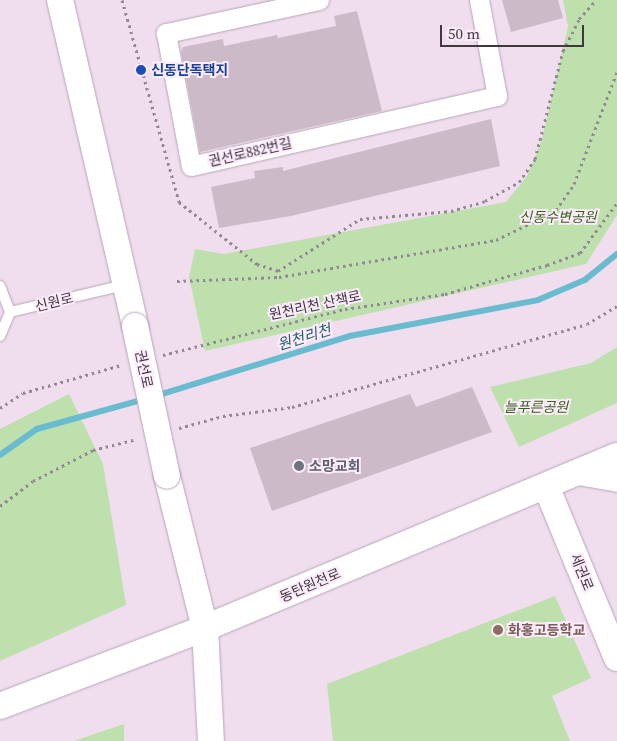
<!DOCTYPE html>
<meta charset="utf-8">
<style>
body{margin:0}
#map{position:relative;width:617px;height:741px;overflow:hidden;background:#f0deef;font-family:"Source Serif 4","Noto Sans KR",serif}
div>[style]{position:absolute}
.green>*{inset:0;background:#bde0ad}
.stream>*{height:5.5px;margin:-2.75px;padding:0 2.75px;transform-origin:2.75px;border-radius:2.75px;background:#69bbd0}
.building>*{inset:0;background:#cdbac8}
.path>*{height:3px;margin-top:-1.5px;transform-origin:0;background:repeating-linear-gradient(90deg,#948894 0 2.5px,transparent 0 6.5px)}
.roads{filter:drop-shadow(0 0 1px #b6a6b6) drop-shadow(0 0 1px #b6a6b6)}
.lane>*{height:10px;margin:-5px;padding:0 5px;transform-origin:5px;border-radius:5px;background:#fff}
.street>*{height:19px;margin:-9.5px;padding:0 9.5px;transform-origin:9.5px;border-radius:9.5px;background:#fff}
.secondary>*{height:26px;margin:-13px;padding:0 13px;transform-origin:13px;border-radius:13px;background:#fff}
.bridges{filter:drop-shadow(0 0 1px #b6a6b6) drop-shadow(0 0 1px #b6a6b6)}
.secondary-bridge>*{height:26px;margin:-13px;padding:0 13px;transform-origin:13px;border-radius:13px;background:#fff}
.dots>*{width:14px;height:14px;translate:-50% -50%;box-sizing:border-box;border:2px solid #fdebfc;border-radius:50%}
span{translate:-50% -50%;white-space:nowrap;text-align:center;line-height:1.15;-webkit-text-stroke:4px #fdebfc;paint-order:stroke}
.transit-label{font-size:14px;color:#164399;font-weight:700}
.left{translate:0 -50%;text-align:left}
.street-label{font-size:14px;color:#3f383f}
.park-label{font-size:14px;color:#346217;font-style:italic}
.worship-label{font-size:14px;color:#5b616d;font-weight:700}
.education-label{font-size:14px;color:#785e54;font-weight:700}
.water-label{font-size:15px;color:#1e6170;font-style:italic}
.scale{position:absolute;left:440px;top:25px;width:144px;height:22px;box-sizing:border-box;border:2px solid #3f383f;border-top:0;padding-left:6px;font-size:15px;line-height:18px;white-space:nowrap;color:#3f383f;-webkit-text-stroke:4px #fdebfc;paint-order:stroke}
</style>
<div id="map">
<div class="green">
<div style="clip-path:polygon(563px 0,617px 0,617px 215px,586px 264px,205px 351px,189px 277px,195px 249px,224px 254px,506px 202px,527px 176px,542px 139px,568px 26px)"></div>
<div style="clip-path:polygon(617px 347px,617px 403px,519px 447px,490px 387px,591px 363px)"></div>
<div style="clip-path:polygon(69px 394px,103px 464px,126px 605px,0 661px,0 429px)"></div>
<div style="clip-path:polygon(555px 596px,591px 678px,552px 696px,570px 741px,333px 741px,327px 684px)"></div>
<div style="clip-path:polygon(124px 724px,124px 741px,74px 741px)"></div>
</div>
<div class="stream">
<div style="left:156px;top:396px;width:203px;rotate:-17.2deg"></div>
<div style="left:350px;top:336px;width:191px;rotate:-10.8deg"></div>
<div style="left:538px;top:300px;width:51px;rotate:-23.1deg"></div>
<div style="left:585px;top:280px;width:41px;rotate:-39.1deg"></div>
<div style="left:0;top:455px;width:45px;rotate:-35.1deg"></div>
<div style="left:37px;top:429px;width:112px;rotate:-15.5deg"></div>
</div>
<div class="building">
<div style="clip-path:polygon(502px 0,558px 0,563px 18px,511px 32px)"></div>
<div style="clip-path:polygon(357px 11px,382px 111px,200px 152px,181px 52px,183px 47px,223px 39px,224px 46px,277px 35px,278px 38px,336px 26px,334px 16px)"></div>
<div style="clip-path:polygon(491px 119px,500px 166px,291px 216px,219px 228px,211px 187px,255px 178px,254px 171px,283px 167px,283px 171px)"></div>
<div style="clip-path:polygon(472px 387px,492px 432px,272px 511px,250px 448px,410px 394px,416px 407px)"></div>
</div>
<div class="path">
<div style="left:122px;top:0;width:210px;rotate:74.2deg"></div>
<div style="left:179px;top:202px;width:100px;rotate:38.5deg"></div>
<div style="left:257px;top:264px;width:22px;rotate:18deg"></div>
<div style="left:278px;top:271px;width:97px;rotate:-32.4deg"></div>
<div style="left:360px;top:219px;width:91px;rotate:-5deg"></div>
<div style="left:451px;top:211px;width:35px;rotate:-16deg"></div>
<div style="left:485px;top:201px;width:39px;rotate:-29deg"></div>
<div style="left:519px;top:182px;width:28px;rotate:-55deg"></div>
<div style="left:535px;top:159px;width:112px;rotate:-75.5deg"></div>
<div style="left:563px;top:51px;width:36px;rotate:-63deg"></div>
<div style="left:579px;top:19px;width:25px;rotate:-48deg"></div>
<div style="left:177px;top:281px;width:102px;rotate:-2.2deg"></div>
<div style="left:279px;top:277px;width:220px;rotate:-9.7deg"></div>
<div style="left:496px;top:240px;width:48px;rotate:-26deg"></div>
<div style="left:539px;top:219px;width:19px;rotate:-28deg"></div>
<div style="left:556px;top:210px;width:32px;rotate:-55deg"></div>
<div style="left:574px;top:184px;width:120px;rotate:-69deg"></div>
<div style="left:163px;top:355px;width:188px;rotate:-14.2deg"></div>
<div style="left:345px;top:309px;width:101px;rotate:-8.5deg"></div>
<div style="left:445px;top:294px;width:106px;rotate:-15.9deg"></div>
<div style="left:547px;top:265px;width:35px;rotate:-20deg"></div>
<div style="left:580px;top:253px;width:62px;rotate:-53.5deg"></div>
<div style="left:0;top:408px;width:27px;rotate:-33deg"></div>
<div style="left:23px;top:393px;width:102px;rotate:-15.9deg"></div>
<div style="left:179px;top:428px;width:46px;rotate:-15.3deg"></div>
<div style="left:223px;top:416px;width:70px;rotate:-7.4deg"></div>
<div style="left:292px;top:407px;width:306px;rotate:-15.7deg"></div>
<div style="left:587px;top:324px;width:35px;rotate:-31deg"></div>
<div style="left:0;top:506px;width:41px;rotate:-37.1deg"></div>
<div style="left:33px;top:481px;width:68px;rotate:-27.3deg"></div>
<div style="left:93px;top:450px;width:45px;rotate:-14deg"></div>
</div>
<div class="roads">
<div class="lane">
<div style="left:0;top:286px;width:28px;rotate:69deg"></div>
<div style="left:10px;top:312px;width:117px;rotate:-13.3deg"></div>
<div style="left:0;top:336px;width:26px;rotate:-67deg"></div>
</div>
<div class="street">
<div style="left:319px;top:0;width:157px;rotate:167.8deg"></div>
<div style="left:166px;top:33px;width:135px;rotate:79.4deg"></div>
<div style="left:191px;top:166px;width:314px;rotate:-12.9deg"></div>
<div style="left:497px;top:96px;width:98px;rotate:-100.6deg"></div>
</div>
<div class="secondary">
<div style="left:60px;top:0;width:335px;rotate:77deg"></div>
<div style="left:579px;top:472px;width:39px;rotate:10deg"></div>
<div style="left:167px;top:476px;width:157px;rotate:76deg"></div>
<div style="left:205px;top:628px;width:113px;rotate:87deg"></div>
<div style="left:546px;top:486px;width:186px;rotate:67.6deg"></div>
<div style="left:0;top:706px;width:219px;rotate:-20.8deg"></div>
<div style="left:205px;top:628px;width:446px;rotate:-22.7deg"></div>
</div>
</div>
<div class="bridges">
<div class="secondary-bridge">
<div style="left:135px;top:326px;width:153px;rotate:78deg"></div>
</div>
</div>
<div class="dots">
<div style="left:141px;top:70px;background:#1a4fb4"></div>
<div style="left:299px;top:466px;background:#6b7280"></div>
<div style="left:498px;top:630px;background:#8d6e63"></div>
</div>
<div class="transit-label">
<span class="left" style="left:151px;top:70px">신동단독택지</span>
</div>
<div class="street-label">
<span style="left:250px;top:152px;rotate:-13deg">권선로882번길</span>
<span style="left:54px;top:302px;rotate:-14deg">신원로</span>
<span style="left:315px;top:305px;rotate:-12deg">원천리천 산책로</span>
<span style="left:144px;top:369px;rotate:78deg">권선로</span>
<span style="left:582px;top:572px;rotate:68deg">세권로</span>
<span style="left:310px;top:585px;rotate:-23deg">동탄원천로</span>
</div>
<div class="park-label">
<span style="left:558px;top:217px">신동수변공원</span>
<span style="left:536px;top:407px">늘푸른공원</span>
</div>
<div class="worship-label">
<span class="left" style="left:309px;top:466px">소망교회</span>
</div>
<div class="education-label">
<span class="left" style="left:508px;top:630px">화홍고등학교</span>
</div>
<div class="water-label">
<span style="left:304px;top:337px;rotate:-17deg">원천리천</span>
</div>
<div class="scale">50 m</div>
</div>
